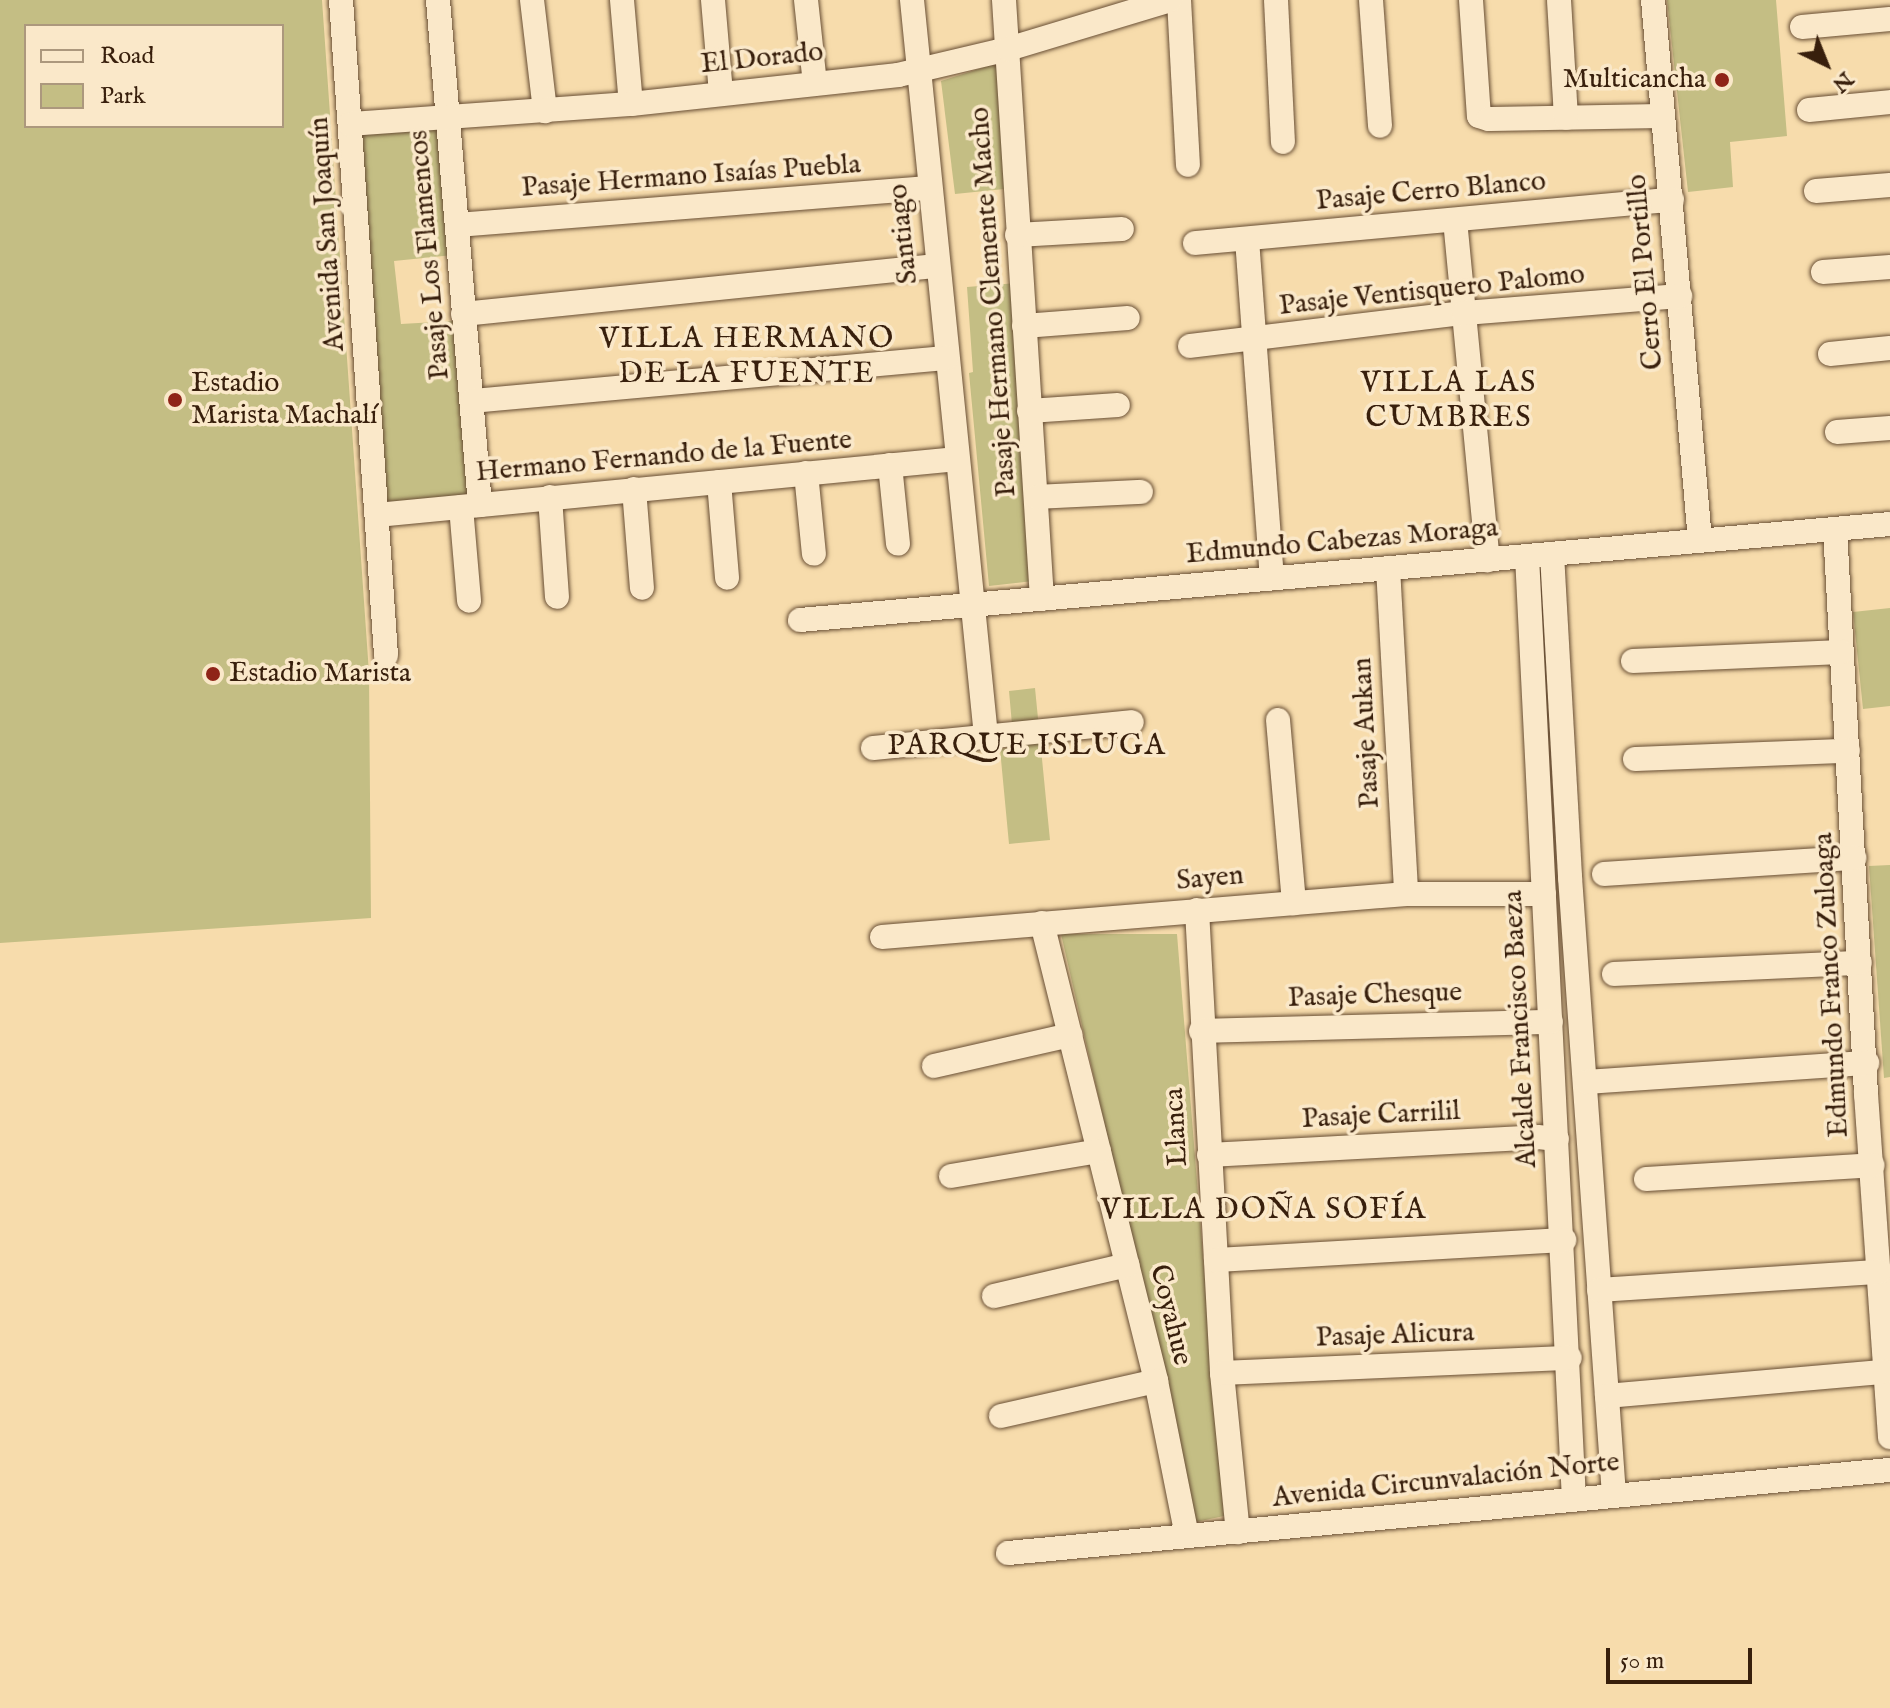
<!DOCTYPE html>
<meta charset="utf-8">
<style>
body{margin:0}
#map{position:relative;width:1890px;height:1708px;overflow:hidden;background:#f7dcac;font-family:"IM FELL English",serif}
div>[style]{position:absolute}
.green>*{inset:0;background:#c4be84}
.roads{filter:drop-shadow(0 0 2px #684e34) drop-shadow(0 0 2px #684e34)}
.minor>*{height:24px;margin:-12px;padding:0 12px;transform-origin:12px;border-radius:12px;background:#fae8c9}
.dots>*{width:22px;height:22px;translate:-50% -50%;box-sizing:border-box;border:4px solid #fae8c9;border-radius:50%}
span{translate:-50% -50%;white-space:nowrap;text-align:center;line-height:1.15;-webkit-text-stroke:7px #fae8c9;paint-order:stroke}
.street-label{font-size:28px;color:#381f0c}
.poi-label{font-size:28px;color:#381f0c}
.right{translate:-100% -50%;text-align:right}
.left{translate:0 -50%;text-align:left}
.neighbourhood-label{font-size:30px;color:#381f0c;letter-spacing:2px}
.legend{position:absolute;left:24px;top:24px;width:260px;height:104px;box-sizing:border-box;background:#fae8c9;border:2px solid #ac987d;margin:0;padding:10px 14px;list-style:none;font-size:24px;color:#381f0c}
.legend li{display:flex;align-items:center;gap:16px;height:40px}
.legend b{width:40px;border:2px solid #ac987d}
.north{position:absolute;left:1786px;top:24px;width:80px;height:80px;-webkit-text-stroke:6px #fae8c9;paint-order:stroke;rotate:137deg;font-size:22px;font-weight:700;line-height:32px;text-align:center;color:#381f0c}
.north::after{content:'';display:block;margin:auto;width:28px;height:36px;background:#381f0c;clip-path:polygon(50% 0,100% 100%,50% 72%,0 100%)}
.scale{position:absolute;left:1606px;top:1648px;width:146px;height:36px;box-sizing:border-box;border:4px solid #381f0c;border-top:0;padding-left:10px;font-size:24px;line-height:28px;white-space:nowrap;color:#381f0c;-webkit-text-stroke:6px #fae8c9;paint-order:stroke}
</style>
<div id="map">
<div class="green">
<div style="clip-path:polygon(evenodd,0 0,322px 0,369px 673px,371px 918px,0 943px,0 0,282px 26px,282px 126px,26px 126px,26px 26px,282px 26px)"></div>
<div style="clip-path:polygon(1667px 0,1776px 0,1787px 136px,1730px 142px,1733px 187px,1688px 192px)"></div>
<div style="clip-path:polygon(1007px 60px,1014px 188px,955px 194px,941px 81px)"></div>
<div style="clip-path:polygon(441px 126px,453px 255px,394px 261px,401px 324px,453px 321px,471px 495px,380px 505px,358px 133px)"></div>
<div style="clip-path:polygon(1017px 283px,1042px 580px,989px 586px,969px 373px,973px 372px,967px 287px)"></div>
<div style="clip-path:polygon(1890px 608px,1890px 706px,1863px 709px,1853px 612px)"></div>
<div style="clip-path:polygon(1035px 688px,1050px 840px,1009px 844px,1000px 749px,1014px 747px,1009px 691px)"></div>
<div style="clip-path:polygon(1890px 865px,1890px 1077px,1884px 1078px,1869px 866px)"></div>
<div style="clip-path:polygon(1061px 934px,1177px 934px,1224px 1516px,1196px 1522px)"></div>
</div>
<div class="roads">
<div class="minor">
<div style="left:341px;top:0;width:657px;rotate:86.07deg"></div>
<div style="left:438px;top:0;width:507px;rotate:85.25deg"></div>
<div style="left:532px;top:0;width:112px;rotate:83.3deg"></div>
<div style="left:622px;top:0;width:104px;rotate:85.1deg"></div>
<div style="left:713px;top:0;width:94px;rotate:85.1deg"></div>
<div style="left:806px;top:0;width:84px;rotate:83.9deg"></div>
<div style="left:912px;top:0;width:740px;rotate:84.26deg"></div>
<div style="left:1004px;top:0;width:600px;rotate:86.37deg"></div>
<div style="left:1179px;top:0;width:165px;rotate:86.9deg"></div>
<div style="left:1276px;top:0;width:142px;rotate:87.2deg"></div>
<div style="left:1371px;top:0;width:126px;rotate:85.9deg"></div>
<div style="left:1471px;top:0;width:116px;rotate:86.1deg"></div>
<div style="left:1479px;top:116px;width:10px;rotate:17deg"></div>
<div style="left:1489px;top:119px;width:174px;rotate:-1deg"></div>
<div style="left:1559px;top:0;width:118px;rotate:86.6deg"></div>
<div style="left:1653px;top:0;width:542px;rotate:85.03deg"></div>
<div style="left:1802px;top:27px;width:88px;rotate:-5.2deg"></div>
<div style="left:1809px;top:110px;width:81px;rotate:-5.6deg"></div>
<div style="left:350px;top:124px;width:282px;rotate:-4.1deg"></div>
<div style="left:631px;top:104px;width:269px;rotate:-6.2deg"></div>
<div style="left:898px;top:75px;width:113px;rotate:-13.3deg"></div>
<div style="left:1008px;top:49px;width:169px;rotate:-16.8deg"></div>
<div style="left:1816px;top:191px;width:74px;rotate:-4.6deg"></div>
<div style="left:1455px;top:220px;width:342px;rotate:84.5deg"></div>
<div style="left:457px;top:225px;width:473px;rotate:-4.5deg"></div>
<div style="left:1017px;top:235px;width:105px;rotate:-3.3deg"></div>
<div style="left:1247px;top:239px;width:340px;rotate:85.8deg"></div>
<div style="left:1195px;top:243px;width:479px;rotate:-5.2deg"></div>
<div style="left:1823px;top:272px;width:67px;rotate:-4.3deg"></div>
<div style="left:463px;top:314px;width:476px;rotate:-5.8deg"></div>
<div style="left:1024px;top:326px;width:104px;rotate:-4.4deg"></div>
<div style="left:1190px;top:346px;width:276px;rotate:-6.9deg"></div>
<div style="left:1464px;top:313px;width:217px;rotate:-4.5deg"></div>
<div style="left:1830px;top:354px;width:60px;rotate:-5.7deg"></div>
<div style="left:472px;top:401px;width:477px;rotate:-5.2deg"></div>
<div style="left:1029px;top:411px;width:89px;rotate:-3.9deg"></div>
<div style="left:1837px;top:432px;width:53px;rotate:-4.3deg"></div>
<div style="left:890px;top:465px;width:79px;rotate:84.2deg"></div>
<div style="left:806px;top:473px;width:81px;rotate:84.4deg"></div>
<div style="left:719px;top:482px;width:96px;rotate:85.2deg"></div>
<div style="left:634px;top:489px;width:99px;rotate:85.4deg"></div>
<div style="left:550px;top:497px;width:100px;rotate:86deg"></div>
<div style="left:1037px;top:497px;width:104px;rotate:-2.8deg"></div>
<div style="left:461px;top:507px;width:94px;rotate:85.1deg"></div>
<div style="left:377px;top:515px;width:583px;rotate:-5.51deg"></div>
<div style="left:1835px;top:529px;width:566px;rotate:86.86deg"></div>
<div style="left:1866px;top:1094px;width:344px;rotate:86deg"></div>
<div style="left:1552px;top:554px;width:324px;rotate:86.8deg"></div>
<div style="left:1570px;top:877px;width:620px;rotate:85.93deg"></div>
<div style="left:1527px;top:556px;width:944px;rotate:87.15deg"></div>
<div style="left:1388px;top:568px;width:326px;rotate:86.8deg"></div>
<div style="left:800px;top:620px;width:1094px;rotate:-5.03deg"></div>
<div style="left:1633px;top:661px;width:208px;rotate:-2.5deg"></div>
<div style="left:1278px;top:720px;width:184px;rotate:85deg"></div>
<div style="left:873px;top:748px;width:260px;rotate:-5.7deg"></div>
<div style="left:1635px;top:759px;width:213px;rotate:-2.2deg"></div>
<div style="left:1604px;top:874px;width:251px;rotate:-3.7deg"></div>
<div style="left:1197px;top:910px;width:464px;rotate:86.9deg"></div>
<div style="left:1222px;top:1373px;width:160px;rotate:84.3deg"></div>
<div style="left:1042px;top:923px;width:472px;rotate:76deg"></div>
<div style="left:1156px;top:1381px;width:158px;rotate:78.7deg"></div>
<div style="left:882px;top:937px;width:526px;rotate:-4.69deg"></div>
<div style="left:1406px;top:894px;width:138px"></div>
<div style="left:1614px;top:974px;width:246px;rotate:-2.6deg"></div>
<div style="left:1201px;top:1031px;width:350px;rotate:-1.5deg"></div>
<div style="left:934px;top:1066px;width:140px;rotate:-12.8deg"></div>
<div style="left:1587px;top:1082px;width:281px;rotate:-3.9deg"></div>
<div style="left:1209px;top:1155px;width:329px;rotate:-3.1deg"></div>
<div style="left:1538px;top:1137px;width:19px;rotate:6deg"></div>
<div style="left:951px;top:1176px;width:150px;rotate:-9.6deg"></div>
<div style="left:1646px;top:1179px;width:227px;rotate:-3.5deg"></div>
<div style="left:1216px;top:1260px;width:349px;rotate:-3.3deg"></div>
<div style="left:1599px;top:1290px;width:281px;rotate:-3.7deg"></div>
<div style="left:994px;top:1296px;width:137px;rotate:-13.1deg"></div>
<div style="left:1222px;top:1373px;width:348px;rotate:-2.5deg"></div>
<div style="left:1607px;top:1396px;width:278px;rotate:-5deg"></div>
<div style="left:1001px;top:1416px;width:159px;rotate:-12.7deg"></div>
<div style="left:1008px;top:1553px;width:886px;rotate:-5.38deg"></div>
</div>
</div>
<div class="dots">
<div style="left:1722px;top:80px;background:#8f2418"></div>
<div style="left:175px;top:400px;background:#8f2418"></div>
<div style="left:213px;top:674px;background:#8f2418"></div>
</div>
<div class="street-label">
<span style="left:762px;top:59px;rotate:-6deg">El Dorado</span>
<span style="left:691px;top:177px;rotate:-4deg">Pasaje Hermano Isaías Puebla</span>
<span style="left:1431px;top:192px;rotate:-5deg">Pasaje Cerro Blanco</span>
<span style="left:328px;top:234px;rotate:-94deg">Avenida San Joaquín</span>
<span style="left:904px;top:234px;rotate:-96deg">Santiago</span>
<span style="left:430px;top:255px;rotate:-95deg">Pasaje Los Flamencos</span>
<span style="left:1646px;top:272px;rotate:-95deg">Cerro El Portillo</span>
<span style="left:1432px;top:291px;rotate:-6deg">Pasaje Ventisquero Palomo</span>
<span style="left:994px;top:302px;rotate:-94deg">Pasaje Hermano Clemente Macho</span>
<span style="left:664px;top:457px;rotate:-5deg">Hermano Fernando de la Fuente</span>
<span style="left:1342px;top:542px;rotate:-5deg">Edmundo Cabezas Moraga</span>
<span style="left:1367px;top:733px;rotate:-93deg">Pasaje Aukan</span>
<span style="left:1210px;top:879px;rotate:-5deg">Sayen</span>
<span style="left:1832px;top:985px;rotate:-93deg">Edmundo Franco Zuloaga</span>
<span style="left:1375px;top:996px;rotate:-2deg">Pasaje Chesque</span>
<span style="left:1521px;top:1029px;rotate:-93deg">Alcalde Francisco Baeza</span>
<span style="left:1381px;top:1116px;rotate:-3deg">Pasaje Carrilil</span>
<span style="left:1177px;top:1127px;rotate:-93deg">Llanca</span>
<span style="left:1170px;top:1315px;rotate:76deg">Coyahue</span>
<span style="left:1395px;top:1336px;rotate:-2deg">Pasaje Alicura</span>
<span style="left:1446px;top:1481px;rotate:-6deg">Avenida Circunvalación Norte</span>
</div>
<div class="poi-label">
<span class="right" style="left:1706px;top:80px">Multicancha</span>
<span class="left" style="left:191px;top:400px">Estadio<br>Marista Machalí</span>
<span class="left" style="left:229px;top:674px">Estadio Marista</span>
</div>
<div class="neighbourhood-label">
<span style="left:747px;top:356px">VILLA HERMANO<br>DE LA FUENTE</span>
<span style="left:1449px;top:400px">VILLA LAS<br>CUMBRES</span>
<span style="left:1027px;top:746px">PARQUE ISLUGA</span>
<span style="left:1264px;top:1210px">VILLA DOÑA SOFÍA</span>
</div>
<ul class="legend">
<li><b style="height:10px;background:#fae8c9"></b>Road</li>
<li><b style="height:22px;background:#c4be84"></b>Park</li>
</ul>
<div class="north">N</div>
<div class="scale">50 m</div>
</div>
